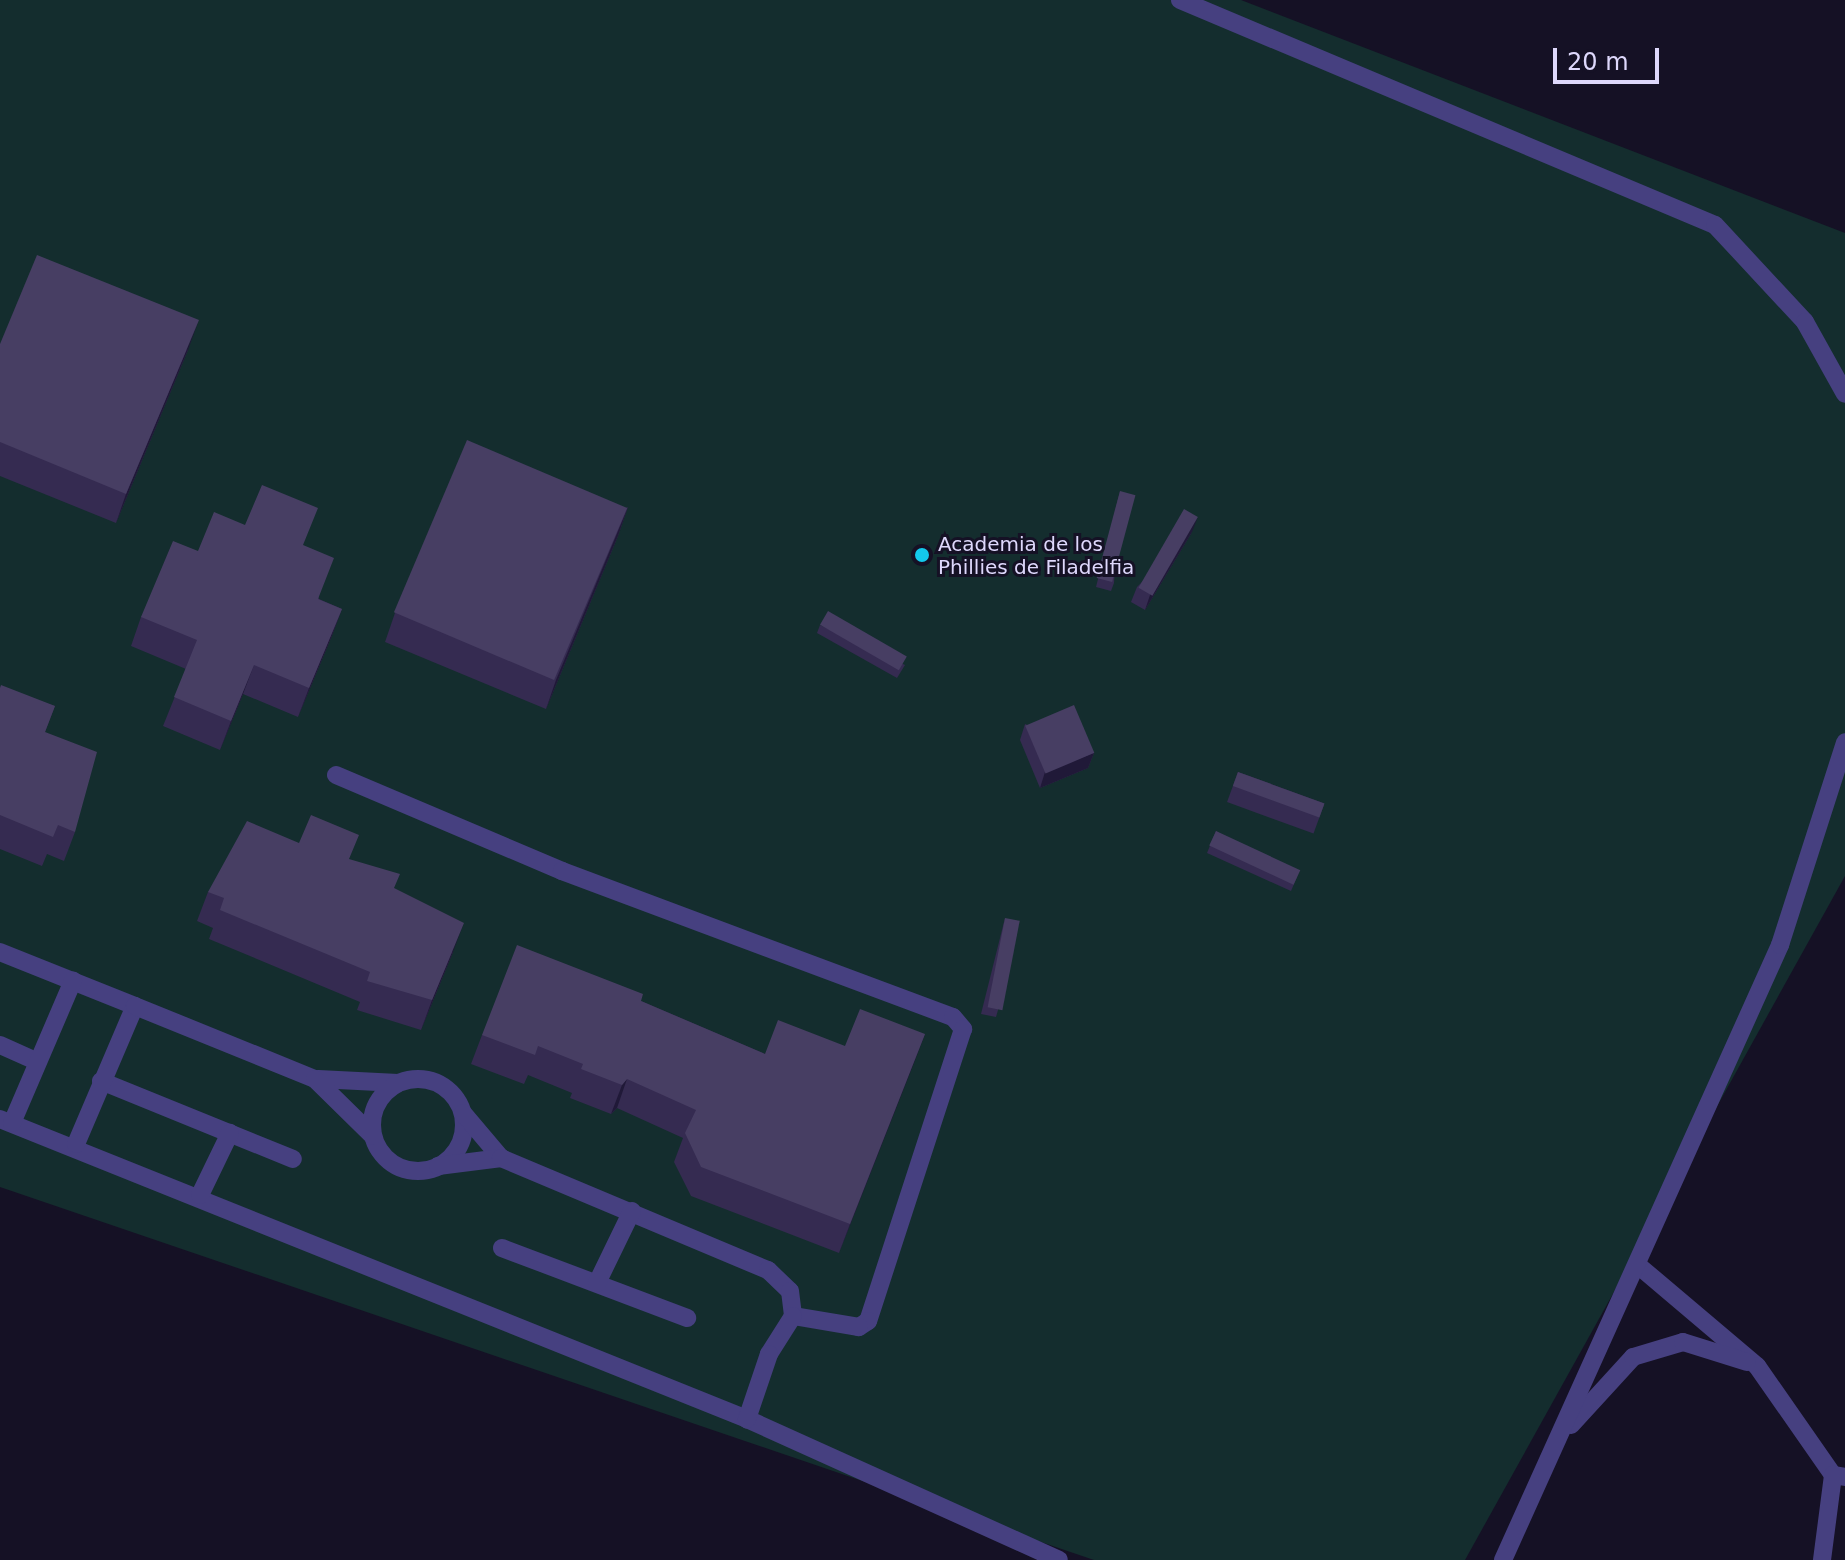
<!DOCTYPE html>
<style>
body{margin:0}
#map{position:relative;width:1845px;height:1560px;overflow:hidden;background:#151125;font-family:"DejaVu Sans",sans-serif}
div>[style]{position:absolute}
.green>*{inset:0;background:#142d2e}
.service>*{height:18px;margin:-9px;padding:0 9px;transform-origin:9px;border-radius:9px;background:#464080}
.service>.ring{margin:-9px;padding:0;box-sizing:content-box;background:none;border:18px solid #464080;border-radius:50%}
.wall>*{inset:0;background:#352b51;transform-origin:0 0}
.shaded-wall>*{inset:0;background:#201938}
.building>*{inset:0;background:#473e63;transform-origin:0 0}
.dots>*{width:22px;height:22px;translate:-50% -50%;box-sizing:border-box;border:4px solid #151125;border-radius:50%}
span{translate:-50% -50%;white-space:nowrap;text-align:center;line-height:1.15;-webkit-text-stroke:6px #151125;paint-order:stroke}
.poi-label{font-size:20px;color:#ded8fc}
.left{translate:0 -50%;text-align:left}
.scale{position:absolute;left:1553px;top:48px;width:106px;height:36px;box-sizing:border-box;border:4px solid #ded8fc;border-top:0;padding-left:10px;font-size:24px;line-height:28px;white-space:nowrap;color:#ded8fc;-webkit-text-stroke:6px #151125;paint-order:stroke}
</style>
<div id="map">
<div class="green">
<div style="clip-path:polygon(0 0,1241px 0,1845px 233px,1845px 876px,1465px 1560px,1094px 1560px,0 1187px)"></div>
</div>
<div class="service">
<div style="left:1180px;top:0;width:580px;rotate:22.81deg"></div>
<div style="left:1715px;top:225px;width:132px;rotate:47.1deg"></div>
<div style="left:1805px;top:322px;width:82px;rotate:60.9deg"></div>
<div style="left:336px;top:775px;width:246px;rotate:23deg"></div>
<div style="left:562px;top:871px;width:417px;rotate:20.5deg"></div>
<div style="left:953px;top:1017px;width:16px;rotate:50deg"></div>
<div style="left:963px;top:1029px;width:307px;rotate:108deg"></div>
<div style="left:868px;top:1321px;width:11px;rotate:146deg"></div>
<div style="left:859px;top:1327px;width:67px;rotate:-170.5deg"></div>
<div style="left:0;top:952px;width:145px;rotate:21.8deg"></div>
<div style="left:0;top:1045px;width:39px;rotate:24deg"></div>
<div style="left:318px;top:1079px;width:80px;rotate:2.9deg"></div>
<div class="ring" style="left:372px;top:1079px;width:74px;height:74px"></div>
<div style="left:101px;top:1081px;width:207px;rotate:22.1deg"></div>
<div style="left:463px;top:1113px;width:59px;rotate:49.8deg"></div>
<div style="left:0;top:1119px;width:805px;rotate:21.88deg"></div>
<div style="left:747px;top:1419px;width:342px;rotate:24.3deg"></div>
<div style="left:12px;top:1123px;width:155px;rotate:-66.8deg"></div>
<div style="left:76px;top:1144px;width:150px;rotate:-66.9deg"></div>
<div style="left:135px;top:1006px;width:194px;rotate:22.1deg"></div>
<div style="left:315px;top:1079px;width:81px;rotate:44.5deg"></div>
<div style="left:438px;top:1166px;width:64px;rotate:-7.2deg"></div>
<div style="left:501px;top:1158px;width:290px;rotate:22.8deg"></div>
<div style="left:768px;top:1270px;width:30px;rotate:44deg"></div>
<div style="left:790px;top:1291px;width:25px;rotate:83deg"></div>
<div style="left:793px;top:1316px;width:45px;rotate:122.3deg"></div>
<div style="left:769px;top:1354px;width:69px;rotate:108.7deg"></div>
<div style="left:200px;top:1195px;width:69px;rotate:-64.2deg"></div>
<div style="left:502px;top:1248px;width:198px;rotate:20.7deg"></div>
<div style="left:1640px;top:1267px;width:153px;rotate:40.2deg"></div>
<div style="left:1757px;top:1366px;width:133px;rotate:55.1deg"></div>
<div style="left:1833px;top:1475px;width:12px;rotate:9deg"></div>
<div style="left:597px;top:1283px;width:80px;rotate:-64.1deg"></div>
<div style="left:1571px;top:1425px;width:92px;rotate:-47.6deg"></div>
<div style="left:1633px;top:1357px;width:52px;rotate:-16.7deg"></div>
<div style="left:1683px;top:1342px;width:67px;rotate:17.4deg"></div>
<div style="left:1503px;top:1560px;width:675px;rotate:-65.75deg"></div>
<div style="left:1780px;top:945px;width:213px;rotate:-72.2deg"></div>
<div style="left:1822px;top:1560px;width:86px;rotate:-82.6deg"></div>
</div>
<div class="wall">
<div style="clip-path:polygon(0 344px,188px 350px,116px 523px,0 476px)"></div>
<div style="clip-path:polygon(1120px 491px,1114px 583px,1111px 591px,1096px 587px)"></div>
<div style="clip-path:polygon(628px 507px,618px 536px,546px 709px,385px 642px,395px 613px)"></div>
<div style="clip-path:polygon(245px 525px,304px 546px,319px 599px,342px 609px,331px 638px,298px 717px,243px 694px,220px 750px,163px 726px,186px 669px,131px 646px,141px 617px,198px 551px)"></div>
<div style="clip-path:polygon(1192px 532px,1145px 610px,1131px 602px,1137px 587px)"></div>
<div style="clip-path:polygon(820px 625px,905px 665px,897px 678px,817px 633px)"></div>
<div style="clip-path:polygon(0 688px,55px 706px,45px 732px,75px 832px,64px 861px,47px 854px,42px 866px,0 849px)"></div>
<div style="clip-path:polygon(1025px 724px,1094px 753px,1088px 768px,1040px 788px,1020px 740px)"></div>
<div style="left:1238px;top:772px;width:92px;height:32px;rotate:20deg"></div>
<div style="clip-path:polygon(1216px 831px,1297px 877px,1291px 891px,1207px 853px)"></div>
<div style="clip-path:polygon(299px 843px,350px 860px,395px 889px,453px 952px,421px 1030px,357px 1010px,360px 1002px,209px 939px,213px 928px,197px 921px,208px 892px)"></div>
<div style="clip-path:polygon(1005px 918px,998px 1010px,996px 1017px,981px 1014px)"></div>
<div style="clip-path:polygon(641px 1001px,765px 1054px,845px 1046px,925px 1034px,839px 1253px,691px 1196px,674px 1162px,683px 1138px,617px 1108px,611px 1114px,570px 1098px,572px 1093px,528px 1075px,524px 1084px,471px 1064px,482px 1035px)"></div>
</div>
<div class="shaded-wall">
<div style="clip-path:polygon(199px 320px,188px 350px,116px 523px,126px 494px)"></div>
<div style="clip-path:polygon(628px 507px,618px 536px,546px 709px,556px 680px)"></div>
<div style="clip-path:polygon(1198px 517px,1192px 532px,1145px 610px,1150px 595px)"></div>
<div style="clip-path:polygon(342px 609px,331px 638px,298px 717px,309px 688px)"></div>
<div style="clip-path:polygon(254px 665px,243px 694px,220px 750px,231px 721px)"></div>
<div style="clip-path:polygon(1094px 753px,1088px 768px,1040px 788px,1045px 772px)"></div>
<div style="clip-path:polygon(464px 923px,453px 952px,421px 1030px,432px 1000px)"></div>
<div style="clip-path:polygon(925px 1034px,914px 1063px,839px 1253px,850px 1224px)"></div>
<div style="clip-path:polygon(627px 1079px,617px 1108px,611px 1114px,622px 1085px)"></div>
</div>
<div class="building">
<div style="clip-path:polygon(37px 255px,199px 320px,126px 494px,0 442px,0 344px)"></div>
<div style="left:467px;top:440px;width:174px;height:187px;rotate:23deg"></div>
<div style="clip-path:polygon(262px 485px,318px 508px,303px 545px,334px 558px,318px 599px,342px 609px,309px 688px,254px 665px,231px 721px,174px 697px,197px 640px,141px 617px,173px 541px,198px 551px,214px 512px,245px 525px)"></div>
<div style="left:1120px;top:491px;width:16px;height:90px;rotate:15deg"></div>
<div style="left:1184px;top:509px;width:16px;height:91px;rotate:30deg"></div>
<div style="left:828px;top:611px;width:91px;height:16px;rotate:30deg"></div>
<div style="clip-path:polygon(1px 685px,55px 706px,45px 732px,97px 752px,75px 832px,58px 825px,53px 837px,0 815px,0 688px)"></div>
<div style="left:1074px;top:705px;width:52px;height:53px;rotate:67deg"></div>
<div style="left:1238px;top:772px;width:92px;height:15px;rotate:20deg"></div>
<div style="clip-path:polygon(311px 815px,359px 835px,349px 859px,400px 874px,394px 888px,464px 923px,432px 1000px,367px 981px,370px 972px,220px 910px,224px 898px,208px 892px,247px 821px,299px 843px)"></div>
<div style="left:1216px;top:831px;width:93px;height:16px;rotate:25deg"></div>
<div style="left:1005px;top:918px;width:15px;height:91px;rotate:11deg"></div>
<div style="clip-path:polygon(517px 945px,643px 994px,641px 1001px,765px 1054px,778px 1020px,845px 1046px,860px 1009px,925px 1034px,850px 1224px,701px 1167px,685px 1133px,696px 1110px,627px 1079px,622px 1085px,581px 1069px,583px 1064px,538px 1046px,535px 1055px,482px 1035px)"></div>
</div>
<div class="dots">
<div style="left:922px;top:555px;background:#13c9ec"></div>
</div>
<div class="poi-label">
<span class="left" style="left:938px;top:556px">Academia de los<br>Phillies de Filadelfia</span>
</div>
<div class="scale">20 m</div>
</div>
